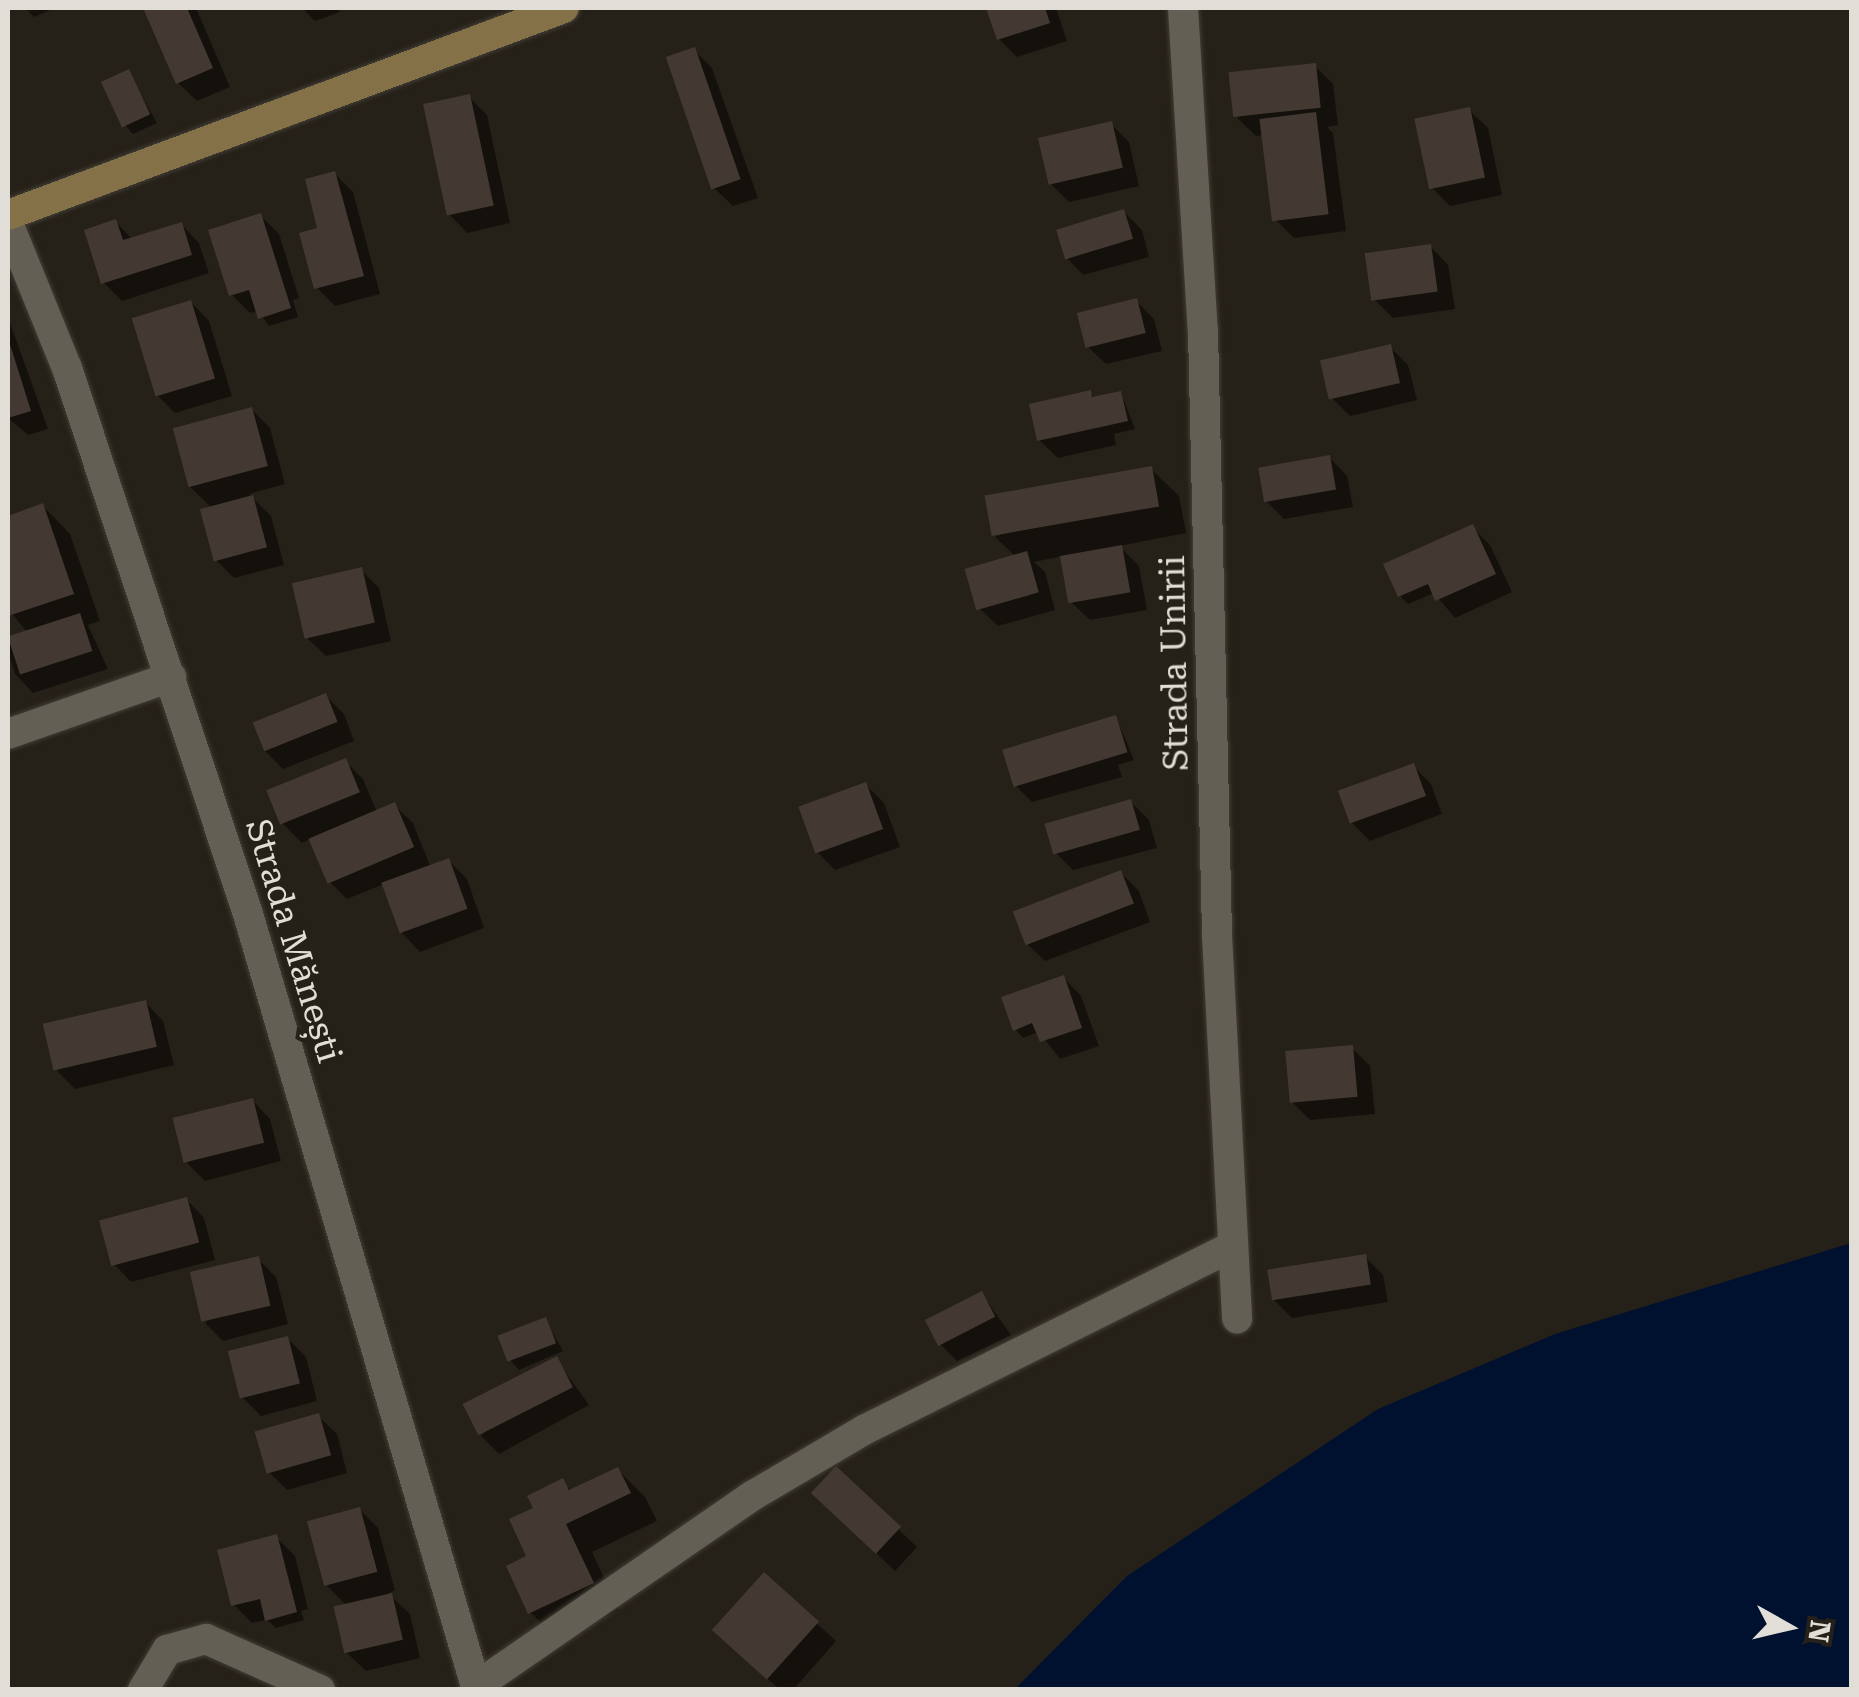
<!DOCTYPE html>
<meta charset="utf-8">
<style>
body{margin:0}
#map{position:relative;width:1859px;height:1697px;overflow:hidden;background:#262118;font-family:"Roboto Serif",serif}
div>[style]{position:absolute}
.water>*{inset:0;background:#00112f}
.shadow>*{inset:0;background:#0007}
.building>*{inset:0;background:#433932;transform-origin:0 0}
.roads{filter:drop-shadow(0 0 2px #413e37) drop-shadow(0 0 2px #413e37)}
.street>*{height:30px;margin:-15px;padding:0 15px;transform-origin:15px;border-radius:15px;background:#645f54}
.secondary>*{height:30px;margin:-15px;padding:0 15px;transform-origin:15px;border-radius:15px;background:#847148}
span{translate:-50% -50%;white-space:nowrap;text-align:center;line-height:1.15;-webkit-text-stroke:8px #262118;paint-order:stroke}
.street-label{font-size:35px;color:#e1ded8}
.frame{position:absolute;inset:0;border:10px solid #e1ded8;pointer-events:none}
.north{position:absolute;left:1739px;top:1577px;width:100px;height:100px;-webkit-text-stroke:8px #262118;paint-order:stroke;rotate:98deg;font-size:28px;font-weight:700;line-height:40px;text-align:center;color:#e1ded8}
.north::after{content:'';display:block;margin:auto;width:35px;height:45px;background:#e1ded8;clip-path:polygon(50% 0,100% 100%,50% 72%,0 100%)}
</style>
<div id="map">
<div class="water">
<div style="clip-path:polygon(1851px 1243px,1851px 1689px,1015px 1689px,1127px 1576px,1378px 1409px,1555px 1334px)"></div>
</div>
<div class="shadow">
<div style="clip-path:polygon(25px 8px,55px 8px,34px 17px)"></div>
<div style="clip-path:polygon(146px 8px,196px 8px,230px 87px,197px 101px,178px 83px)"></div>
<div style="clip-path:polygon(302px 8px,338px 8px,340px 12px,315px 21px)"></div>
<div style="clip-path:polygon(989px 8px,1056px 8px,1067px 41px,1017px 57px,999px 39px)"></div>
<div style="clip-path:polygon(694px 50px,712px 68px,758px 198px,733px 206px,714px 188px)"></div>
<div style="clip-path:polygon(1315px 66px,1333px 84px,1338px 125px,1327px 127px,1333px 133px,1346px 231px,1294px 238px,1276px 220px,1264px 135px,1256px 136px,1237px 118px)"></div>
<div style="clip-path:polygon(128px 72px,157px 123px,133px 134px,125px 125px)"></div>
<div style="clip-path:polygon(469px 97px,487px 115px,510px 223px,467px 233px,449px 214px)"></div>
<div style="clip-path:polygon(1469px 110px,1488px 128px,1502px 195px,1450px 206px,1432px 188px)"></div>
<div style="clip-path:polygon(1111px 124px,1129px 142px,1139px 186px,1069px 202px,1051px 184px)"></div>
<div style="clip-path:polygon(335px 174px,353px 192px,380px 294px,335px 306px,317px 288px,321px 230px)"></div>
<div style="clip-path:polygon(1124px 212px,1142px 230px,1149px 257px,1083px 275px,1065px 256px)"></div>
<div style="clip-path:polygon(260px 215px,279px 234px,299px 298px,293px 300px,298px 317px,269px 326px,258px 311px,250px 313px,232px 295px)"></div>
<div style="clip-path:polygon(116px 222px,133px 240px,181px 224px,199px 243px,209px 273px,122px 301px,104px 283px)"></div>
<div style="clip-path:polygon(1430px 246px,1448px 265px,1455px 309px,1393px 318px,1375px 300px)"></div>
<div style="clip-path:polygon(1136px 301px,1154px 319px,1162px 351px,1106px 364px,1087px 346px)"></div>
<div style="clip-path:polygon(191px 302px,209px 321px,232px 396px,175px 413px,157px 395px)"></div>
<div style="clip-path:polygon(8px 317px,48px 429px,28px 435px,8px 418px)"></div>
<div style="clip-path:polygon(1390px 347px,1408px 365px,1417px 400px,1350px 416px,1332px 398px)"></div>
<div style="clip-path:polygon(1090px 393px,1096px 399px,1121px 393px,1135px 429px,1114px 434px,1116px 445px,1058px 458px,1039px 440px)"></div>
<div style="clip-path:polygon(252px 410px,270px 428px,285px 484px,249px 494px,271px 516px,284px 565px,234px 578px,216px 560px,212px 508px,190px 487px)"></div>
<div style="clip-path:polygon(1329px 457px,1347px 476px,1353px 507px,1284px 519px,1266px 501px)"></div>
<div style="clip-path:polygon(1151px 469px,1179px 496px,1186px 533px,1119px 546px,1139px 566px,1147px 610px,1090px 620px,1071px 602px,1063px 556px,1034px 562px,1045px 572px,1055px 610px,998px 626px,979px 608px,1016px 557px,995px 537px)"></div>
<div style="clip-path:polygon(43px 506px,70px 534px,100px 621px,88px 625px,108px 669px,33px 693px,15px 674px,8px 651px,8px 638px,27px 632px,8px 609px,8px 518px)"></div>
<div style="clip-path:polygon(1472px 527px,1490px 545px,1512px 592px,1455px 618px,1434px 593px,1408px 604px,1400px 596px)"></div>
<div style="clip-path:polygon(361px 570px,379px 588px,391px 641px,326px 656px,307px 638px)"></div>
<div style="clip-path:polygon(326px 696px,344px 714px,354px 741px,283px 769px,265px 751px)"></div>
<div style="clip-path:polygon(1116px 717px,1134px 760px,1118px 765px,1122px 777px,1032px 802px,1014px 784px)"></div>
<div style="clip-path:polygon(345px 761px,363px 779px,377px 812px,394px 805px,413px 823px,431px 868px,449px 861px,467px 879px,484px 928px,420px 952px,402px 933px,384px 884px,347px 899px,329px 881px,312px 838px,302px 843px,283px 824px)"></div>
<div style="clip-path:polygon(1413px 766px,1431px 784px,1442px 814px,1370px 841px,1352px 823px)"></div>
<div style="clip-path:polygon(866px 785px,884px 803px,900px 847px,835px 870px,817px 852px)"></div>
<div style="clip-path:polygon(1131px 802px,1149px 820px,1157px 848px,1073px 870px,1055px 852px)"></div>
<div style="clip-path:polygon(1121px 873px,1139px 891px,1150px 922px,1045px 961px,1026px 943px)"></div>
<div style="clip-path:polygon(1063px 977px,1081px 996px,1099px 1046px,1060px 1059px,1039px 1032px,1023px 1038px,1015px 1029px)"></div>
<div style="clip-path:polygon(145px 1002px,163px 1021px,174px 1065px,75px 1089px,57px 1071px)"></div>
<div style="clip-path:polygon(1352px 1048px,1370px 1066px,1375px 1114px,1310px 1120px,1292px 1102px)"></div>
<div style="clip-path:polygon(252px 1100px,270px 1119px,281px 1161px,205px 1181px,187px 1163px)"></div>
<div style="clip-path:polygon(186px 1199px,204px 1218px,215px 1260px,131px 1282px,113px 1263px)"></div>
<div style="clip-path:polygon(1365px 1257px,1383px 1275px,1388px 1302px,1292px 1318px,1274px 1300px)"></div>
<div style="clip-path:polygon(258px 1259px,276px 1277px,288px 1324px,223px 1341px,205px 1323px)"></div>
<div style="clip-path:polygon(982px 1294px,1011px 1335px,957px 1361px,938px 1342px)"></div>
<div style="clip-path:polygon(545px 1320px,563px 1351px,519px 1370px,511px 1361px)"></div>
<div style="clip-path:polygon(287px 1338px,306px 1357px,317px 1401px,261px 1416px,243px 1398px)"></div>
<div style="clip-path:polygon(556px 1359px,589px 1405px,499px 1454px,481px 1436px)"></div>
<div style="clip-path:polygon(318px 1416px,337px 1434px,347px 1473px,287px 1490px,269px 1472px)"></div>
<div style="clip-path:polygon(618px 1470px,645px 1497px,657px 1521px,592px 1552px,619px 1610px,558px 1640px,530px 1612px,536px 1509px,562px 1481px,572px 1491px)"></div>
<div style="clip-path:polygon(836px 1470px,917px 1547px,895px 1571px,832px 1511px)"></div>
<div style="clip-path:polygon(359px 1509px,378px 1528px,395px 1590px,378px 1599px,391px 1596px,410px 1614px,420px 1658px,366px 1671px,347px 1653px,348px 1607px,327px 1586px)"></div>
<div style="clip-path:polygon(276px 1537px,295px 1556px,308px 1609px,301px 1611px,304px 1620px,276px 1628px,267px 1620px,252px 1623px,234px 1605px)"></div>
<div style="clip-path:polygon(764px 1575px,836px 1641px,793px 1690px,780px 1690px,734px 1648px)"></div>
</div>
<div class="building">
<div style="clip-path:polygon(143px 8px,187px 8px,213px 68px,176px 84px)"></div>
<div style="clip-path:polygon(986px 8px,1045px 8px,1050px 23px,997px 40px)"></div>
<div style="left:695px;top:47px;width:140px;height:31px;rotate:71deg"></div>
<div style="left:1316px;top:63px;width:45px;height:88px;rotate:84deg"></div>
<div style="left:129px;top:69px;width:50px;height:31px;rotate:65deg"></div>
<div style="left:470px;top:94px;width:114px;height:48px;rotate:78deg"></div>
<div style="left:1470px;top:107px;width:72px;height:57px;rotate:78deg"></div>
<div style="left:1316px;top:112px;width:103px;height:57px;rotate:83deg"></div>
<div style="left:1112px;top:121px;width:48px;height:76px;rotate:77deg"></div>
<div style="clip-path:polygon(335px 171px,364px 276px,314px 289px,299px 233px,317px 228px,305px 179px)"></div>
<div style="left:1124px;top:209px;width:31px;height:71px;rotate:73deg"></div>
<div style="clip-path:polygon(261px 213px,291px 308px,258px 319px,249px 290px,229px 296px,208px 230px)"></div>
<div style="clip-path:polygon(116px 219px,123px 240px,182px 222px,192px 255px,101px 284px,84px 230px)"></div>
<div style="left:1431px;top:244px;width:48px;height:67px;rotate:82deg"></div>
<div style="left:1137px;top:298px;width:36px;height:62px;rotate:76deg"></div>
<div style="left:191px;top:300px;width:82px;height:62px;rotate:73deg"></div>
<div style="clip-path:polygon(8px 338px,31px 411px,8px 418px)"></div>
<div style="left:1391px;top:344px;width:40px;height:73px;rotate:77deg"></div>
<div style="clip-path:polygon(1091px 390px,1092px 397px,1121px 391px,1128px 421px,1037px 441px,1029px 404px)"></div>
<div style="left:252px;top:407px;width:61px;height:82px;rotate:75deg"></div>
<div style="left:1330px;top:455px;width:35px;height:73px;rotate:80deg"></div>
<div style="left:1152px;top:466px;width:41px;height:170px;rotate:80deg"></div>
<div style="left:253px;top:495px;width:54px;height:55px;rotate:75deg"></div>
<div style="clip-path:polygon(43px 503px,74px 594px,8px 616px,8px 516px)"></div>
<div style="clip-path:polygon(1473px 524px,1496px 574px,1435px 601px,1428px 584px,1398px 597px,1383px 564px)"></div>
<div style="left:1122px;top:545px;width:48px;height:63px;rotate:80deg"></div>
<div style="left:1027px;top:551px;width:43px;height:65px;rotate:74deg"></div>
<div style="left:362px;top:567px;width:57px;height:72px;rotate:77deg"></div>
<div style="left:80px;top:613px;width:40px;height:76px;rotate:72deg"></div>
<div style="left:326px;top:693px;width:31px;height:79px;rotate:68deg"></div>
<div style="left:1116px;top:715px;width:39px;height:119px;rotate:73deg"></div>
<div style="left:346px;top:758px;width:37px;height:86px;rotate:68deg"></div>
<div style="left:1414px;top:763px;width:35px;height:81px;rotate:70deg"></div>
<div style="left:866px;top:782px;width:50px;height:72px;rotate:70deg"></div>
<div style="left:1131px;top:799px;width:32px;height:90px;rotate:74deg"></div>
<div style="left:395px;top:802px;width:49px;height:94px;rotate:67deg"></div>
<div style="left:449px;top:858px;width:54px;height:72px;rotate:70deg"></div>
<div style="left:1121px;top:870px;width:36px;height:116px;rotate:69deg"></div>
<div style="clip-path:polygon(1064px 975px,1082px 1028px,1040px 1042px,1032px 1023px,1013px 1031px,1001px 997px)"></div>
<div style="left:146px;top:1000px;width:48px;height:106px;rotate:77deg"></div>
<div style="left:1353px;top:1045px;width:52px;height:68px;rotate:85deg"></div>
<div style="left:253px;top:1098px;width:46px;height:83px;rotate:76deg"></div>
<div style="left:187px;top:1197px;width:47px;height:91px;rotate:75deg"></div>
<div style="left:1366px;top:1254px;width:31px;height:100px;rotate:81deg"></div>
<div style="left:259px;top:1256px;width:51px;height:71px;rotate:77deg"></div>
<div style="left:982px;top:1291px;width:29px;height:64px;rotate:63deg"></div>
<div style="left:546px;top:1317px;width:28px;height:52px;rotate:69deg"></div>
<div style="left:288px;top:1336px;width:49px;height:62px;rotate:76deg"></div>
<div style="left:557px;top:1356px;width:35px;height:106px;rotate:63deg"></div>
<div style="left:319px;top:1413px;width:44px;height:67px;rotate:74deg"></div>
<div style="left:836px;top:1466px;width:89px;height:37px;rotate:43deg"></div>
<div style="clip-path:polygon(618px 1467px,631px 1493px,566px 1524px,594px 1583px,528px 1614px,506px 1566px,526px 1556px,509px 1519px,533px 1508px,527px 1496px,563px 1478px,569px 1490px)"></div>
<div style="left:360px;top:1507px;width:67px;height:55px;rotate:75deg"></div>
<div style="clip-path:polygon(277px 1534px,297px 1612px,265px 1621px,260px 1599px,231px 1606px,217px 1550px)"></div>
<div style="left:764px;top:1572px;width:74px;height:78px;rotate:42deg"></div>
<div style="left:392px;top:1593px;width:48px;height:60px;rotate:77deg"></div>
</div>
<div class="roads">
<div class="street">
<div style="left:1183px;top:8px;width:324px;rotate:86.5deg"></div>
<div style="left:1203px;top:331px;width:604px;rotate:88.67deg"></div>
<div style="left:1217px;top:935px;width:384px;rotate:87deg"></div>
<div style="left:8px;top:223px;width:157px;rotate:67.9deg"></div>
<div style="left:67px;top:368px;width:575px;rotate:71.66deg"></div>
<div style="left:248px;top:914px;width:809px;rotate:73.56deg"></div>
<div style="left:8px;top:734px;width:173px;rotate:-19.3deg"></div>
<div style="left:478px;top:1685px;width:333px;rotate:-34.6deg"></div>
<div style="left:752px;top:1496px;width:130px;rotate:-30.5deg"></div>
<div style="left:864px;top:1430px;width:412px;rotate:-26.5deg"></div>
<div style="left:143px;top:1690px;width:47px;rotate:-59deg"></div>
<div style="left:167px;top:1650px;width:41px;rotate:-15.8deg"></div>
<div style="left:206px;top:1639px;width:125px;rotate:24.1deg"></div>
</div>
<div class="secondary">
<div style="left:8px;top:215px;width:593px;rotate:-20.42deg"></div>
</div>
</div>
<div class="street-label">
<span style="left:1175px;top:663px;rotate:-91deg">Strada Unirii</span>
<span style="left:293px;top:941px;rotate:73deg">Strada Mănești</span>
</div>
<div class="frame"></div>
<div class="north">N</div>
</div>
